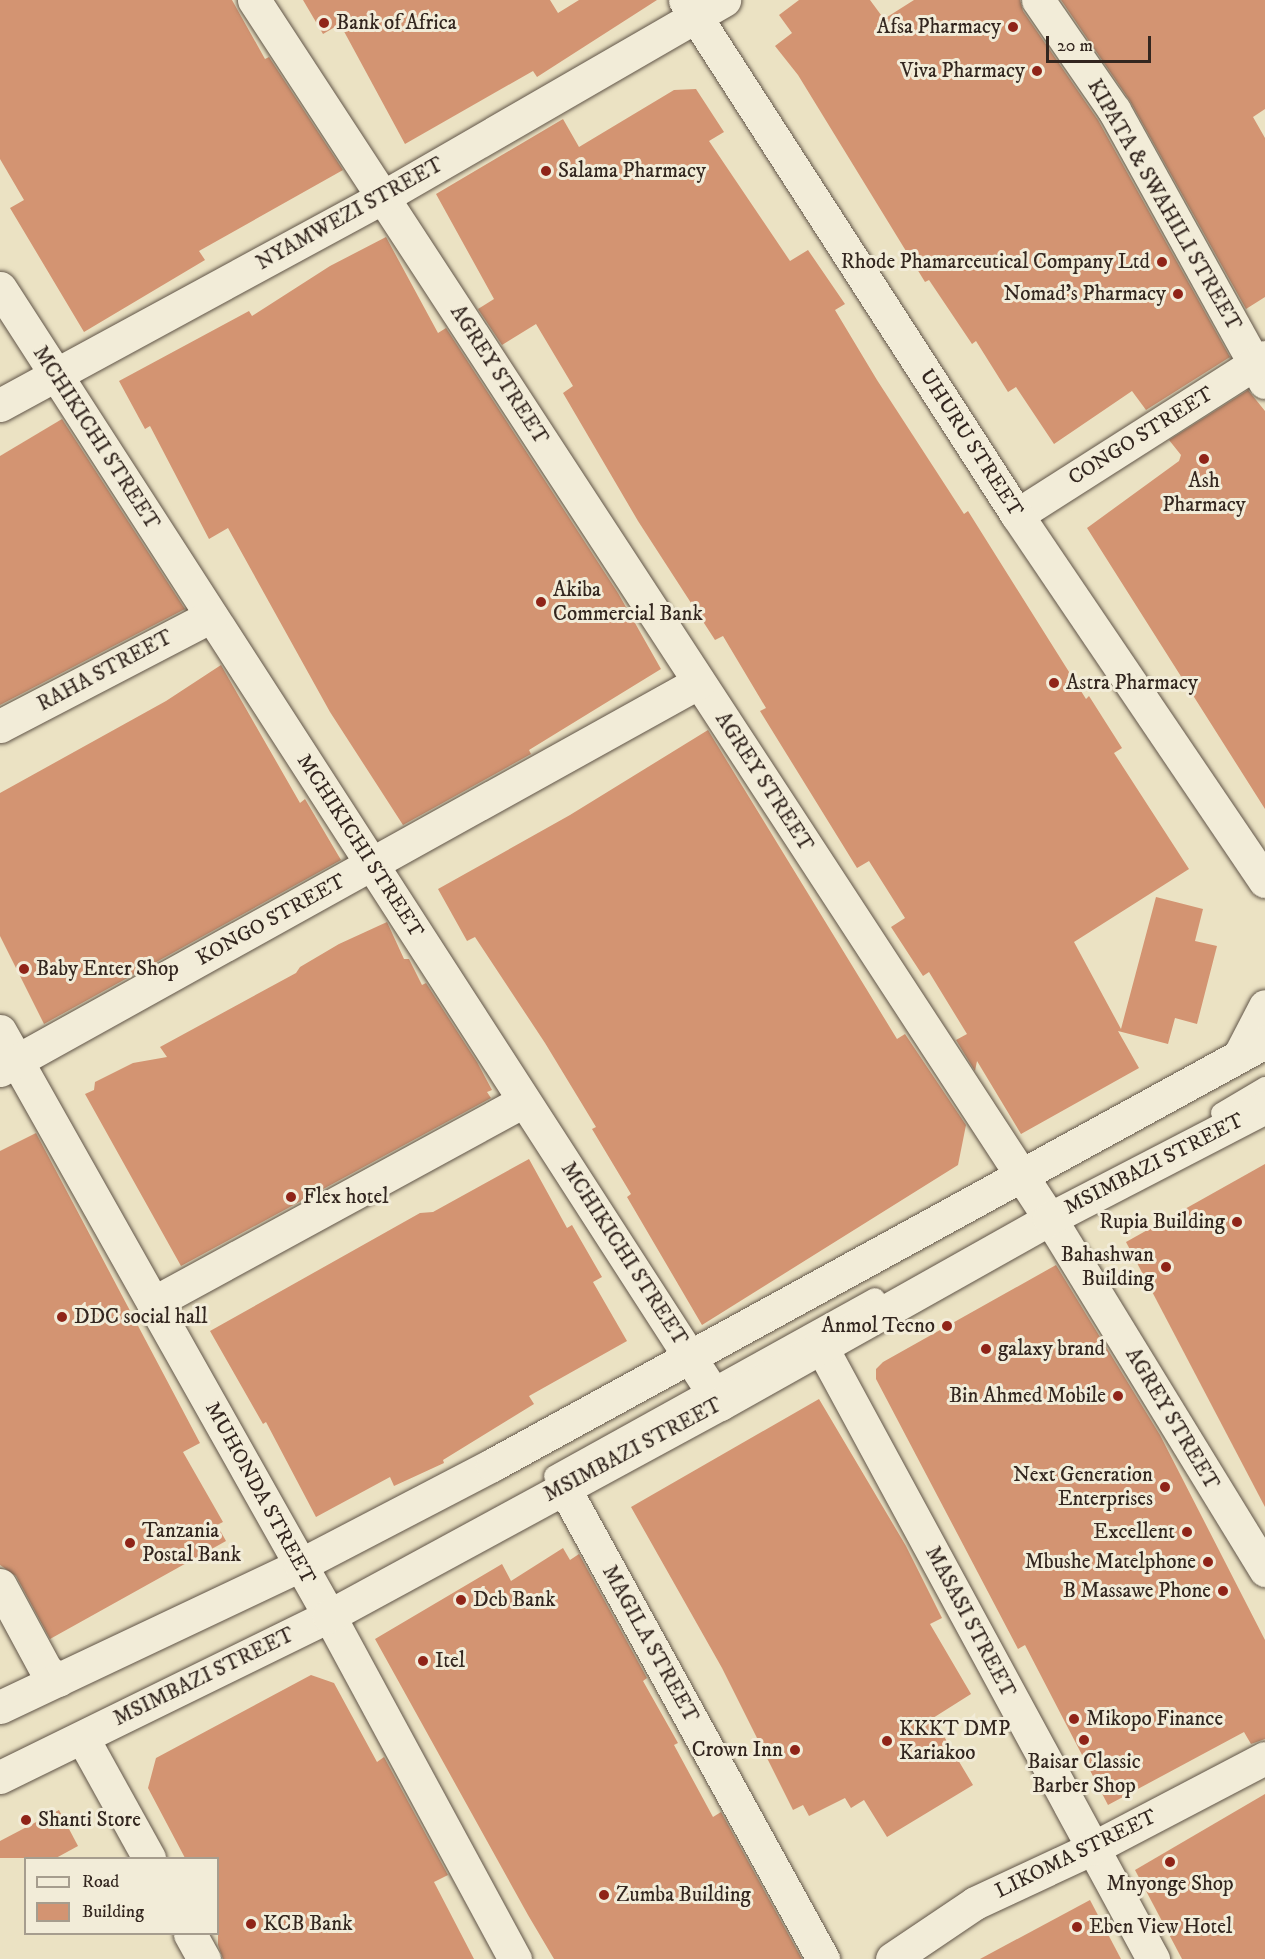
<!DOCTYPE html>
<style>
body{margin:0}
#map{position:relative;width:1265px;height:1959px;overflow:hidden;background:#ebe2c3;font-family:"IM FELL DW Pica",serif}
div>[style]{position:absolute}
.building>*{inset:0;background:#d39472}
.roads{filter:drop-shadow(0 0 2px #615548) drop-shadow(0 0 2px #615548)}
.lane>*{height:20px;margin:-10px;padding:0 10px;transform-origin:10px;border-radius:10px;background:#f2ecd8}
.street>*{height:33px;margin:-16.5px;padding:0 16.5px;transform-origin:16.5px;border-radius:16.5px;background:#f2ecd8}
.secondary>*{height:33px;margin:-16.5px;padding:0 16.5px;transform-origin:16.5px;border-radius:16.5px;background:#f2ecd8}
.dots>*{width:16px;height:16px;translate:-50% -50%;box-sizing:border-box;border:3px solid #f2ecd8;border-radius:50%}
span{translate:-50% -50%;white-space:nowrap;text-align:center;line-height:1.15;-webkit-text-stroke:6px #f2ecd8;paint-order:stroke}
.poi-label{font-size:21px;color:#33261f}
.left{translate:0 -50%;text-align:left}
.right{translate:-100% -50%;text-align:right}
.street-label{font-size:21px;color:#33261f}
.legend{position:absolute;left:24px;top:1857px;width:195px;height:78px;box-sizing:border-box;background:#f2ecd8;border:2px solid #a69d8e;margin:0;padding:8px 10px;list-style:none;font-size:18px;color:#33261f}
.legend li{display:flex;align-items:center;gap:12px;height:30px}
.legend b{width:30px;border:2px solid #a69d8e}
.scale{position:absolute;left:1046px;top:36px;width:105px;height:27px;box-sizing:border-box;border:3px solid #33261f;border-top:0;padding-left:8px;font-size:18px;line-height:21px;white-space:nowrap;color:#33261f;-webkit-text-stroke:4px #f2ecd8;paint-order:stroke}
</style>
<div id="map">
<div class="building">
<div style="clip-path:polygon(0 0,232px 0,265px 59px,269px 57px,343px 170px,199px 251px,205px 260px,84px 332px,10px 208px,24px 200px,0 159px)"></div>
<div style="clip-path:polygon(303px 0,550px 0,558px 13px,579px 0,657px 0,537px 77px,533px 71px,405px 144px,340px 24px,323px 34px)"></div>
<div style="clip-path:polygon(799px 0,870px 0,884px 19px,914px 0,1020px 0,1023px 11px,1098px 120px,1230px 357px,1146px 410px,1132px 391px,1054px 444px,1016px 387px,1008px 392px,976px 341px,972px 344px,929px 280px,925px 282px,798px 75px,775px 46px,792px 33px,779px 15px)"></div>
<div style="clip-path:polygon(1061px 0,1265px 0,1265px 109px,1253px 117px,1265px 138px,1265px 297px,1246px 309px,1130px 101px)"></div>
<div style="clip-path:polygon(696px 89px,724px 132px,709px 141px,790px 261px,808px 250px,845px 304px,835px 310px,877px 380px,964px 514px,968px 511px,1086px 699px,1089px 696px,1122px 748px,1114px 753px,1189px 869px,1074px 942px,1121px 1029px,1156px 897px,1203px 909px,1195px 941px,1217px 946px,1197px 1024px,1175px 1018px,1168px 1044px,1118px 1031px,1139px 1068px,1021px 1134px,977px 1061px,975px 1071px,956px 1040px,967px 1034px,929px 972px,923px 976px,891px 927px,905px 918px,869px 861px,857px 868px,760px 711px,766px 708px,723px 636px,715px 640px,638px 521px,563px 393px,573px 386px,536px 324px,502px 345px,478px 309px,494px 299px,436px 194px,563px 119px,579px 147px,674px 90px)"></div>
<div style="clip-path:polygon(386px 237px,438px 333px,446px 328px,618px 593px,661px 669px,529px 750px,531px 754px,403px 825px,330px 712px,228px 528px,209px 539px,150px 426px,145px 429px,119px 381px,249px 311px,252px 316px,330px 266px)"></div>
<div style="clip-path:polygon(1248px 390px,1265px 411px,1265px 809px,1087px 528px,1179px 461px,1181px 455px,1169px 440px)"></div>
<div style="clip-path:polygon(62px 419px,185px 609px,0 705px,0 456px)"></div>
<div style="clip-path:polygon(221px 665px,300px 803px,305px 799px,341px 860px,44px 1024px,0 936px,0 793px,166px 701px)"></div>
<div style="clip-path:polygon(708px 730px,897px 1039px,905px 1034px,966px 1125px,958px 1165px,702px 1325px,627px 1197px,631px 1194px,592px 1129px,596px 1127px,545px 1043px,475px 937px,467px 941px,438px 889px,570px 815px)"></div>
<div style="clip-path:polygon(387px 922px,404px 959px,409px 959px,422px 985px,426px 983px,477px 1062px,492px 1090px,487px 1092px,491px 1098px,181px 1266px,85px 1094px,94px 1090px,95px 1082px,133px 1063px,167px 1057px,160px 1047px,296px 973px,300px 967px,339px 944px)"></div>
<div style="clip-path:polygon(36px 1133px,200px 1443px,183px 1452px,223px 1522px,217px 1525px,226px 1541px,50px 1639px,16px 1576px,0 1565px,0 1151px)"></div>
<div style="clip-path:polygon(529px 1159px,567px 1228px,572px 1225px,602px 1277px,593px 1282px,627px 1341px,529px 1396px,534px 1404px,443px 1460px,444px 1463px,394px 1486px,390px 1477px,316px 1517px,266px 1422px,263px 1424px,210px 1331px,420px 1213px,433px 1212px)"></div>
<div style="clip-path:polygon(1265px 1164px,1265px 1507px,1126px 1242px)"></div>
<div style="clip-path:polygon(1056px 1265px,1160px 1435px,1265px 1640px,1265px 1739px,1251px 1744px,1244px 1732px,1108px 1805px,1025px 1645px,1018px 1649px,876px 1379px,876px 1369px,883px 1362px)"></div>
<div style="clip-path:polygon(819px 1399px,906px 1546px,942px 1618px,930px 1624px,971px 1694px,933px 1718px,973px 1785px,887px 1837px,864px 1800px,851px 1808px,845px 1798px,809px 1816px,803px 1805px,793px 1810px,722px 1668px,631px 1507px)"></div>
<div style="clip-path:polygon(563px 1548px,570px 1560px,579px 1554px,647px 1678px,643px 1681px,678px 1743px,674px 1745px,713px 1817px,721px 1812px,802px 1959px,554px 1959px,528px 1915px,375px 1639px,502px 1564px,511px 1581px)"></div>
<div style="clip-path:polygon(311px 1675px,334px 1683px,377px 1762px,384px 1757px,448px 1875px,434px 1882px,474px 1959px,223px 1959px,218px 1945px,218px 1858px,185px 1858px,148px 1788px,156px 1758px)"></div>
<div style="clip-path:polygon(1265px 1794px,1265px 1959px,1182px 1959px,1135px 1870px)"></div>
<div style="clip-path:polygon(59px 1810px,78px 1846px,56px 1858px,0 1858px,0 1841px)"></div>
<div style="clip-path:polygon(1090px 1900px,1121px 1959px,980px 1959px)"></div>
</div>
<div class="roads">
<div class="lane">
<div style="left:1221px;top:1113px;width:51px;rotate:-30.6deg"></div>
<div style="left:554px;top:1476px;width:367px;rotate:-29deg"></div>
</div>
<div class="street">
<div style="left:254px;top:0;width:1469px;rotate:56.86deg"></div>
<div style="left:1057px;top:1230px;width:399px;rotate:58.5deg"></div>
<div style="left:1038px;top:0;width:134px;rotate:55.4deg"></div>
<div style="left:1114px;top:110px;width:311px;rotate:61deg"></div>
<div style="left:0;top:288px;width:1328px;rotate:57.17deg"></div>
<div style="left:0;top:405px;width:436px;rotate:-28.5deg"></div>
<div style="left:383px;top:197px;width:394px;rotate:-30deg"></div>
<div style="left:1017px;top:515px;width:294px;rotate:-32.5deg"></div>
<div style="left:0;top:726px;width:238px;rotate:-27.5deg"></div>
<div style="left:0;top:1031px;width:675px;rotate:60.62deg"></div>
<div style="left:331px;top:1619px;width:387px;rotate:61.6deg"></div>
<div style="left:0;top:1070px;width:799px;rotate:-29.03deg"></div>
<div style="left:153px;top:1303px;width:422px;rotate:-28.6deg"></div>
<div style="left:822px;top:1348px;width:695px;rotate:61.55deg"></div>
<div style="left:563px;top:1486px;width:540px;rotate:61.2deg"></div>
<div style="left:0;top:1585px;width:97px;rotate:61.6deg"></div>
<div style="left:46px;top:1670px;width:16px;rotate:38deg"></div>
<div style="left:87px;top:1746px;width:128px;rotate:61deg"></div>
<div style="left:190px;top:1934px;width:29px;rotate:61deg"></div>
<div style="left:892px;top:1959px;width:100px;rotate:-34deg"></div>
<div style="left:975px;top:1903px;width:130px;rotate:-25deg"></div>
<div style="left:1093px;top:1848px;width:194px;rotate:-27.6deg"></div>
</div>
<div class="secondary">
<div style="left:685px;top:0;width:613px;rotate:57.19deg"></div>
<div style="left:1017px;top:515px;width:442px;rotate:55.9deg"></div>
<div style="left:1239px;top:1056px;width:56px;rotate:-62.5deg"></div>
<div style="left:0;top:1707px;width:332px;rotate:-25.3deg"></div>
<div style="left:300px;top:1565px;width:216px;rotate:-27.5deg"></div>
<div style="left:492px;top:1465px;width:881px;rotate:-28.69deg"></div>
<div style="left:0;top:1777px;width:366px;rotate:-26.1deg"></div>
<div style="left:329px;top:1616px;width:445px;rotate:-28.5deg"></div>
<div style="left:720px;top:1404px;width:377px;rotate:-29.3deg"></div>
<div style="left:1049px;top:1219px;width:243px;rotate:-27.4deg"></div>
</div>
</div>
<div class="dots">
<div style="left:324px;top:23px;background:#8f2418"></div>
<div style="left:1013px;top:27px;background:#8f2418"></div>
<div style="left:1037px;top:71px;background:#8f2418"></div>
<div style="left:546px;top:171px;background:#8f2418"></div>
<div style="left:1162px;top:262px;background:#8f2418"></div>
<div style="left:1178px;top:294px;background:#8f2418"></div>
<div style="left:1204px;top:459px;background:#8f2418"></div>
<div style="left:541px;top:602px;background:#8f2418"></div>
<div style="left:1054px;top:683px;background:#8f2418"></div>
<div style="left:24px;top:969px;background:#8f2418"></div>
<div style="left:291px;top:1197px;background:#8f2418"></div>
<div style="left:1237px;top:1222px;background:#8f2418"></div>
<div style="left:1166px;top:1267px;background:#8f2418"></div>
<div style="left:62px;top:1317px;background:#8f2418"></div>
<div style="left:947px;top:1326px;background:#8f2418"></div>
<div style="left:986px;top:1349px;background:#8f2418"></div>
<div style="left:1118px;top:1396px;background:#8f2418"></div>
<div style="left:1165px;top:1487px;background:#8f2418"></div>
<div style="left:1187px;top:1532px;background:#8f2418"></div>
<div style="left:130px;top:1543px;background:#8f2418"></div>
<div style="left:1208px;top:1562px;background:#8f2418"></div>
<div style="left:1223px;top:1591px;background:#8f2418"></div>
<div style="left:461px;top:1600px;background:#8f2418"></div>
<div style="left:423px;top:1661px;background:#8f2418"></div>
<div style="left:1074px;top:1719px;background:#8f2418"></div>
<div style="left:1084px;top:1740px;background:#8f2418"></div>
<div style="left:887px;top:1741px;background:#8f2418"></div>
<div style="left:795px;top:1750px;background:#8f2418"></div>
<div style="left:26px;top:1820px;background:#8f2418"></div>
<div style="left:1170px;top:1862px;background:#8f2418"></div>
<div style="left:604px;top:1895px;background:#8f2418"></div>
<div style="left:251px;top:1924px;background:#8f2418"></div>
<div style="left:1077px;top:1927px;background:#8f2418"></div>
</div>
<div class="poi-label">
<span class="left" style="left:336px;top:23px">Bank of Africa</span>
<span class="right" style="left:1001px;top:27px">Afsa Pharmacy</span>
<span class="right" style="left:1025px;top:71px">Viva Pharmacy</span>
<span class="left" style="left:558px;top:171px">Salama Pharmacy</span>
<span class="right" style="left:1150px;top:262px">Rhode Phamarceutical Company Ltd</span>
<span class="right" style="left:1166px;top:294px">Nomad's Pharmacy</span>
<span style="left:1204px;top:493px">Ash<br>Pharmacy</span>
<span class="left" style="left:553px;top:602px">Akiba<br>Commercial Bank</span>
<span class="left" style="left:1066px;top:683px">Astra Pharmacy</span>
<span class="left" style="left:36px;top:969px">Baby Enter Shop</span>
<span class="left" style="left:303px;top:1197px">Flex hotel</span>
<span class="right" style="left:1225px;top:1222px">Rupia Building</span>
<span class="right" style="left:1154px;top:1267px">Bahashwan<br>Building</span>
<span class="left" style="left:74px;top:1317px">DDC social hall</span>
<span class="right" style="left:935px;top:1326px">Anmol Tecno</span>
<span class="left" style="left:998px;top:1349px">galaxy brand</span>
<span class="right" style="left:1106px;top:1396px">Bin Ahmed Mobile</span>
<span class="right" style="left:1153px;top:1487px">Next Generation<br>Enterprises</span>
<span class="left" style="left:142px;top:1543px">Tanzania<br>Postal Bank</span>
<span class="right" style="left:1175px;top:1532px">Excellent</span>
<span class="right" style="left:1196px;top:1562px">Mbushe Matelphone</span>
<span class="right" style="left:1211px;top:1591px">B Massawe Phone</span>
<span class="left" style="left:473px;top:1600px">Dcb Bank</span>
<span class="left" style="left:435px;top:1661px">Itel</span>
<span class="left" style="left:1086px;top:1719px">Mikopo Finance</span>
<span class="left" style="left:899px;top:1741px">KKKT DMP<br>Kariakoo</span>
<span class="right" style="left:783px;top:1750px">Crown Inn</span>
<span style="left:1084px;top:1774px">Baisar Classic<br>Barber Shop</span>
<span class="left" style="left:38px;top:1820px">Shanti Store</span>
<span style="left:1170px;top:1884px">Mnyonge Shop</span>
<span class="left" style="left:616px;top:1895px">Zumba Building</span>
<span class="left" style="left:263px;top:1924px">KCB Bank</span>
<span class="left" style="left:1089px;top:1927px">Eben View Hotel</span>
</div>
<div class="street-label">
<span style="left:1164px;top:205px;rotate:60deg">KIPATA &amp; SWAHILI STREET</span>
<span style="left:350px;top:214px;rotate:-29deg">NYAMWEZI STREET</span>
<span style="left:499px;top:375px;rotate:57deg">AGREY STREET</span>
<span style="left:1141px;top:436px;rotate:-32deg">CONGO STREET</span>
<span style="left:96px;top:438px;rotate:57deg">MCHIKICHI STREET</span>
<span style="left:971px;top:443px;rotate:57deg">UHURU STREET</span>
<span style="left:105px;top:671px;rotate:-28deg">RAHA STREET</span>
<span style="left:764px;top:782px;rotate:57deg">AGREY STREET</span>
<span style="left:360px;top:846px;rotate:57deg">MCHIKICHI STREET</span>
<span style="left:271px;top:920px;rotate:-29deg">KONGO STREET</span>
<span style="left:1154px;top:1164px;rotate:-27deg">MSIMBAZI STREET</span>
<span style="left:624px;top:1254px;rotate:57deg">MCHIKICHI STREET</span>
<span style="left:1172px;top:1419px;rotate:59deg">AGREY STREET</span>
<span style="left:633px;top:1450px;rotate:-28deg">MSIMBAZI STREET</span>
<span style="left:260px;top:1493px;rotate:61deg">MUHONDA STREET</span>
<span style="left:970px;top:1622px;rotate:62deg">MASASI STREET</span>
<span style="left:650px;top:1644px;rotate:61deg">MAGILA STREET</span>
<span style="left:204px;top:1677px;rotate:-26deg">MSIMBAZI STREET</span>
<span style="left:1076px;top:1854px;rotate:-26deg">LIKOMA STREET</span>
</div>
<ul class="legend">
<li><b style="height:8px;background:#f2ecd8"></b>Road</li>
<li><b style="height:16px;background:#d39472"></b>Building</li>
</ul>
<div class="scale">20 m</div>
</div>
